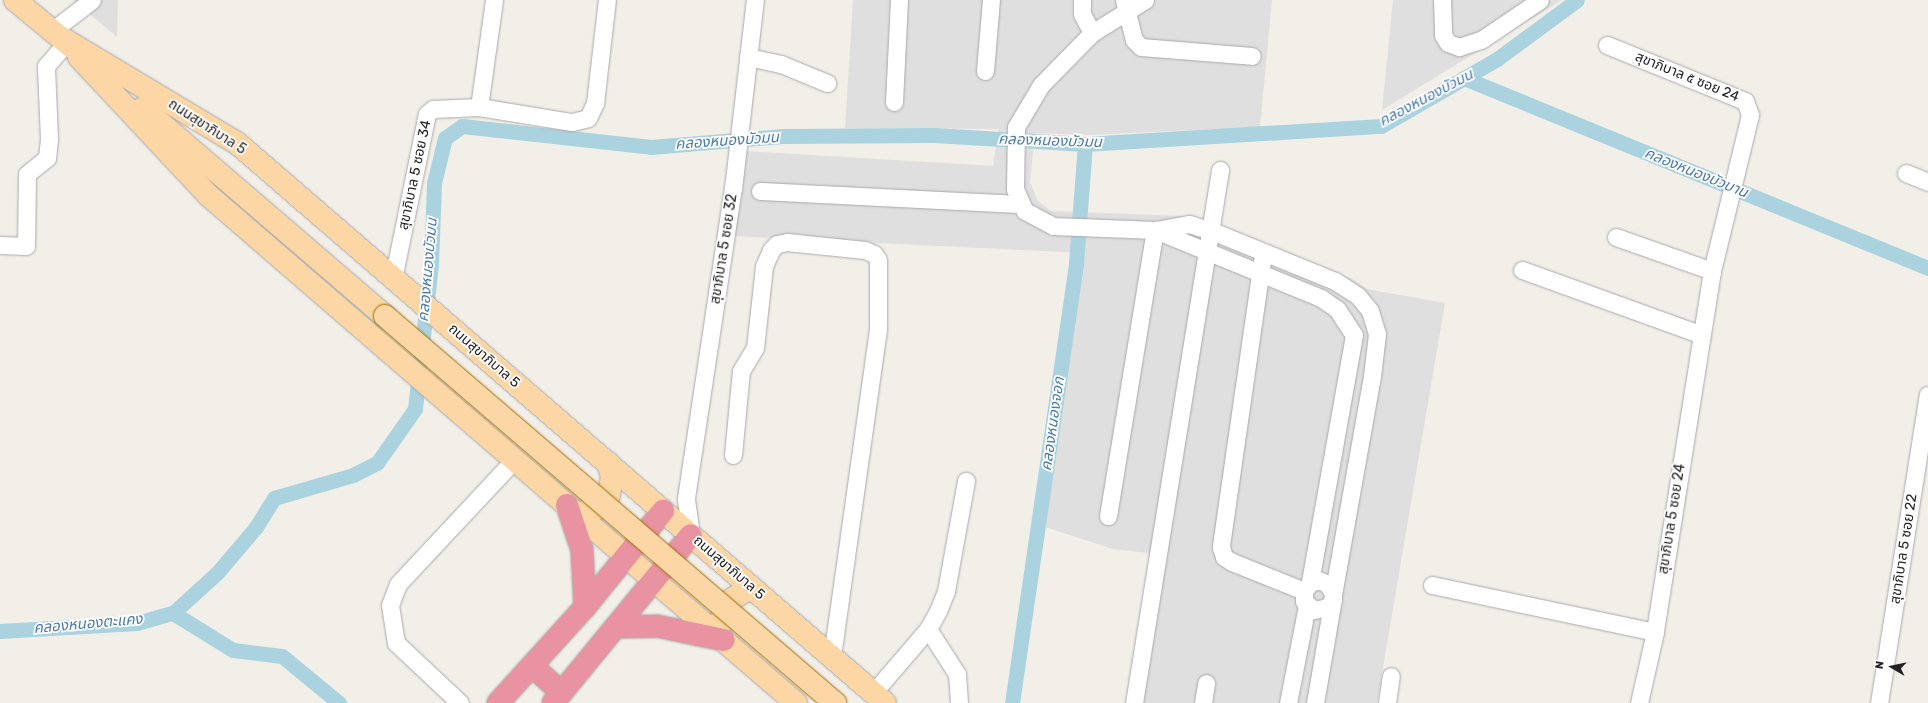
<!DOCTYPE html>
<meta charset="utf-8">
<style>
body{margin:0}
#map{position:relative;width:1928px;height:703px;overflow:hidden;background:#f2efe9;font-family:Rubik,"Noto Sans Thai",sans-serif}
div>[style]{position:absolute}
.residential>*{inset:0;background:#e0dfdf}
.canal>*{height:15px;margin:-7.5px;padding:0 7.5px;transform-origin:7.5px;border-radius:7.5px;background:#aad3df}
.roads{filter:drop-shadow(0 0 1px #a9a9a9) drop-shadow(0 0 1px #a9a9a9)}
.minor>*{height:17px;margin:-8.5px;padding:0 8.5px;transform-origin:8.5px;border-radius:8.5px;background:#fff}
.major>*{height:22px;margin:-11px;padding:0 11px;transform-origin:11px;border-radius:11px;background:#fcd6a4}
.highway>*{height:22px;margin:-11px;padding:0 11px;transform-origin:11px;border-radius:11px;background:#e892a2}
.bridges{filter:drop-shadow(0 0 1px #a06b00) drop-shadow(0 0 1px #a06b00)}
.major-bridge>*{height:22px;margin:-11px;padding:0 11px;transform-origin:11px;border-radius:11px;background:#fcd6a4}
span{translate:-50% -50%;white-space:nowrap;text-align:center;line-height:1.15;-webkit-text-stroke:3.5px #fff;paint-order:stroke}
.street-label{font-size:14px;color:#222}
.water-label{font-size:15px;color:#4a7aab;font-style:italic}
.north{position:absolute;left:1872px;top:647px;width:40px;height:40px;-webkit-text-stroke:3px #fff;paint-order:stroke;rotate:279deg;font-size:11px;font-weight:700;line-height:16px;text-align:center;color:#222}
.north::after{content:'';display:block;margin:auto;width:14px;height:18px;background:#222;clip-path:polygon(50% 0,100% 100%,50% 72%,0 100%)}
</style>
<div id="map">
<div class="residential">
<div style="clip-path:polygon(73px 0,118px 0,117px 37px)"></div>
<div style="clip-path:polygon(853px 0,1272px 0,1260px 127px,1088px 135px,1035px 133px,1030px 182px,1038px 201px,1051px 211px,1184px 216px,1352px 279px,1367px 289px,1445px 303px,1377px 703px,1133px 703px,1157px 554px,1113px 549px,1042px 526px,1084px 253px,733px 236px,745px 151px,993px 166px,999px 129px,845px 128px)"></div>
<div style="clip-path:polygon(1393px 0,1562px 0,1382px 110px)"></div>
</div>
<div class="canal">
<div style="left:1464px;top:78px;width:501px;rotate:22.27deg"></div>
<div style="left:173px;top:613px;width:70px;rotate:31.7deg"></div>
<div style="left:233px;top:650px;width:49px;rotate:7deg"></div>
<div style="left:282px;top:656px;width:74px;rotate:39.5deg"></div>
<div style="left:0;top:631px;width:137px;rotate:-3.3deg"></div>
<div style="left:137px;top:623px;width:37px;rotate:-16deg"></div>
<div style="left:173px;top:613px;width:59px;rotate:-42.3deg"></div>
<div style="left:217px;top:573px;width:60px;rotate:-49.7deg"></div>
<div style="left:256px;top:527px;width:34px;rotate:-58deg"></div>
<div style="left:274px;top:498px;width:82px;rotate:-16.2deg"></div>
<div style="left:353px;top:475px;width:27px;rotate:-27deg"></div>
<div style="left:377px;top:463px;width:66px;rotate:-54.9deg"></div>
<div style="left:415px;top:409px;width:145px;rotate:-83.7deg"></div>
<div style="left:431px;top:265px;width:82px;rotate:-87.9deg"></div>
<div style="left:434px;top:183px;width:46px;rotate:-76.3deg"></div>
<div style="left:445px;top:138px;width:21px;rotate:-35deg"></div>
<div style="left:462px;top:126px;width:190px;rotate:6.3deg"></div>
<div style="left:651px;top:147px;width:131px;rotate:-4.8deg"></div>
<div style="left:782px;top:136px;width:152px;rotate:-0.4deg"></div>
<div style="left:934px;top:135px;width:151px;rotate:3.4deg"></div>
<div style="left:1085px;top:144px;width:297px;rotate:-3.5deg"></div>
<div style="left:1381px;top:126px;width:134px;rotate:-30deg"></div>
<div style="left:1497px;top:59px;width:99px;rotate:-36.4deg"></div>
<div style="left:1012px;top:703px;width:445px;rotate:-81.7deg"></div>
<div style="left:1076px;top:263px;width:119px;rotate:-85.7deg"></div>
</div>
<div class="roads">
<div class="minor">
<div style="left:1082px;top:0;width:14px;rotate:90deg"></div>
<div style="left:1082px;top:14px;width:21px;rotate:62deg"></div>
<div style="left:1124px;top:0;width:41px;rotate:76deg"></div>
<div style="left:1134px;top:40px;width:10px;rotate:45deg"></div>
<div style="left:1141px;top:47px;width:111px;rotate:4.6deg"></div>
<div style="left:1145px;top:0;width:62px;rotate:148.1deg"></div>
<div style="left:1092px;top:33px;width:73px;rotate:134.4deg"></div>
<div style="left:1041px;top:85px;width:49px;rotate:120.8deg"></div>
<div style="left:1016px;top:127px;width:62px;rotate:90.9deg"></div>
<div style="left:1015px;top:189px;width:24px;rotate:66deg"></div>
<div style="left:1025px;top:211px;width:32px;rotate:28deg"></div>
<div style="left:1053px;top:226px;width:102px;rotate:2.2deg"></div>
<div style="left:1155px;top:230px;width:35px;rotate:-10deg"></div>
<div style="left:1189px;top:224px;width:24px;rotate:17deg"></div>
<div style="left:1212px;top:231px;width:133px;rotate:22.1deg"></div>
<div style="left:1335px;top:281px;width:27px;rotate:33deg"></div>
<div style="left:1358px;top:296px;width:19px;rotate:51deg"></div>
<div style="left:1370px;top:311px;width:24px;rotate:73deg"></div>
<div style="left:1377px;top:334px;width:42px;rotate:96.8deg"></div>
<div style="left:1372px;top:376px;width:221px;rotate:100.1deg"></div>
<div style="left:1442px;top:0;width:35px;rotate:88deg"></div>
<div style="left:1443px;top:35px;width:9px;rotate:58deg"></div>
<div style="left:1448px;top:43px;width:12px;rotate:20deg"></div>
<div style="left:1459px;top:47px;width:23px;rotate:-18deg"></div>
<div style="left:1481px;top:40px;width:71px;rotate:-34.1deg"></div>
<div style="left:53px;top:30px;width:49px;rotate:-37.6deg"></div>
<div style="left:1607px;top:45px;width:149px;rotate:22.1deg"></div>
<div style="left:1745px;top:101px;width:15px;rotate:70deg"></div>
<div style="left:1750px;top:115px;width:161px;rotate:103.7deg"></div>
<div style="left:1712px;top:271px;width:365px;rotate:99deg"></div>
<div style="left:1655px;top:632px;width:73px;rotate:102.7deg"></div>
<div style="left:748px;top:57px;width:34px;rotate:12deg"></div>
<div style="left:781px;top:64px;width:50px;rotate:22.4deg"></div>
<div style="left:985px;top:71px;width:71px;rotate:-85.2deg"></div>
<div style="left:894px;top:102px;width:102px;rotate:-87.2deg"></div>
<div style="left:479px;top:107px;width:108px;rotate:-82deg"></div>
<div style="left:1906px;top:173px;width:24px;rotate:22deg"></div>
<div style="left:760px;top:191px;width:260px;rotate:2.9deg"></div>
<div style="left:1155px;top:230px;width:179px;rotate:22.3deg"></div>
<div style="left:1321px;top:298px;width:19px;rotate:35deg"></div>
<div style="left:1337px;top:309px;width:31px;rotate:57deg"></div>
<div style="left:1354px;top:335px;width:252px;rotate:100.1deg"></div>
<div style="left:1616px;top:237px;width:102px;rotate:19.5deg"></div>
<div style="left:0;top:245px;width:26px;rotate:2deg"></div>
<div style="left:26px;top:246px;width:72px;rotate:-89.2deg"></div>
<div style="left:27px;top:174px;width:26px;rotate:-39deg"></div>
<div style="left:47px;top:158px;width:19px;rotate:-84deg"></div>
<div style="left:49px;top:139px;width:73px;rotate:-92.4deg"></div>
<div style="left:46px;top:66px;width:30px;rotate:-49deg"></div>
<div style="left:1262px;top:261px;width:289px;rotate:98.2deg"></div>
<div style="left:1221px;top:547px;width:10px;rotate:73deg"></div>
<div style="left:1224px;top:557px;width:9px;rotate:32deg"></div>
<div style="left:1232px;top:562px;width:78px;rotate:21.9deg"></div>
<div style="left:1522px;top:270px;width:189px;rotate:19.8deg"></div>
<div style="left:393px;top:279px;width:168px;rotate:-78.4deg"></div>
<div style="left:427px;top:114px;width:8px;rotate:-40deg"></div>
<div style="left:433px;top:109px;width:46px;rotate:-2.5deg"></div>
<div style="left:479px;top:107px;width:94px;rotate:9.2deg"></div>
<div style="left:572px;top:122px;width:16px;rotate:-14deg"></div>
<div style="left:588px;top:118px;width:17px;rotate:-65deg"></div>
<div style="left:595px;top:103px;width:104px;rotate:-83.4deg"></div>
<div style="left:733px;top:455px;width:84px;rotate:-84.6deg"></div>
<div style="left:741px;top:371px;width:27px;rotate:-59deg"></div>
<div style="left:755px;top:348px;width:82px;rotate:-83.7deg"></div>
<div style="left:764px;top:266px;width:17px;rotate:-66deg"></div>
<div style="left:771px;top:250px;width:8px;rotate:-45deg"></div>
<div style="left:777px;top:244px;width:10px;rotate:-11deg"></div>
<div style="left:787px;top:242px;width:78px;rotate:5.9deg"></div>
<div style="left:865px;top:250px;width:10px;rotate:24deg"></div>
<div style="left:874px;top:254px;width:7px;rotate:56deg"></div>
<div style="left:878px;top:260px;width:69px;rotate:90deg"></div>
<div style="left:878px;top:329px;width:332px;rotate:98deg"></div>
<div style="left:1108px;top:516px;width:290px;rotate:-80.7deg"></div>
<div style="left:691px;top:535px;width:37px;rotate:-98deg"></div>
<div style="left:686px;top:498px;width:313px;rotate:-81.4deg"></div>
<div style="left:733px;top:189px;width:190px;rotate:-83.4deg"></div>
<div style="left:1432px;top:585px;width:228px;rotate:11.9deg"></div>
<div style="left:928px;top:629px;width:54px;rotate:57.2deg"></div>
<div style="left:957px;top:674px;width:29px;rotate:86deg"></div>
<div style="left:873px;top:693px;width:84px;rotate:-49.3deg"></div>
<div style="left:928px;top:629px;width:21px;rotate:-61deg"></div>
<div style="left:938px;top:611px;width:22px;rotate:-68deg"></div>
<div style="left:946px;top:591px;width:112px;rotate:-79.7deg"></div>
<div style="left:460px;top:703px;width:88px;rotate:-136.8deg"></div>
<div style="left:396px;top:643px;width:38px;rotate:-99deg"></div>
<div style="left:390px;top:605px;width:22px;rotate:-69deg"></div>
<div style="left:398px;top:584px;width:170px;rotate:-46.9deg"></div>
<div style="left:1134px;top:703px;width:540px;rotate:-80.83deg"></div>
<div style="left:1203px;top:703px;width:20px;rotate:-81deg"></div>
<div style="left:1288px;top:703px;width:100px;rotate:-79deg"></div>
<div style="left:1315px;top:703px;width:106px;rotate:-80.2deg"></div>
<div style="left:1333px;top:599px;width:5px;rotate:-90deg"></div>
<div style="left:1333px;top:594px;width:11px;rotate:-117deg"></div>
<div style="left:1328px;top:584px;width:11px;rotate:-158deg"></div>
<div style="left:1318px;top:580px;width:9px;rotate:159deg"></div>
<div style="left:1310px;top:583px;width:10px;rotate:127deg"></div>
<div style="left:1304px;top:591px;width:10px;rotate:90deg"></div>
<div style="left:1304px;top:601px;width:13px;rotate:42deg"></div>
<div style="left:1314px;top:610px;width:14px;rotate:-12deg"></div>
<div style="left:1328px;top:607px;width:9px;rotate:-58deg"></div>
<div style="left:1387px;top:703px;width:27px;rotate:-82deg"></div>
<div style="left:1879px;top:703px;width:312px;rotate:-81deg"></div>
</div>
<div class="major">
<div style="left:15px;top:0;width:75px;rotate:39.6deg"></div>
<div style="left:62px;top:38px;width:204px;rotate:31deg"></div>
<div style="left:237px;top:143px;width:856px;rotate:40.83deg"></div>
<div style="left:79px;top:57px;width:189px;rotate:46.9deg"></div>
<div style="left:208px;top:195px;width:777px;rotate:40.83deg"></div>
<div style="left:143px;top:108px;width:319px;rotate:40.7deg"></div>
<div style="left:586px;top:511px;width:16px;rotate:-15deg"></div>
<div style="left:601px;top:507px;width:14px;rotate:-56deg"></div>
<div style="left:609px;top:495px;width:19px;rotate:-81deg"></div>
<div style="left:612px;top:476px;width:14px;rotate:-107deg"></div>
<div style="left:720px;top:625px;width:23px;rotate:-75deg"></div>
<div style="left:726px;top:603px;width:24px;rotate:-33deg"></div>
<div style="left:746px;top:590px;width:10px;rotate:6deg"></div>
</div>
<div class="highway">
<div style="left:567px;top:505px;width:47px;rotate:71.6deg"></div>
<div style="left:582px;top:550px;width:57px;rotate:87deg"></div>
<div style="left:618px;top:627px;width:39px;rotate:-1deg"></div>
<div style="left:657px;top:626px;width:68px;rotate:11.8deg"></div>
<div style="left:532px;top:666px;width:40px;rotate:42deg"></div>
<div style="left:498px;top:703px;width:130px;rotate:-47.8deg"></div>
<div style="left:585px;top:607px;width:124px;rotate:-50.9deg"></div>
<div style="left:553px;top:703px;width:217px;rotate:-50.6deg"></div>
</div>
</div>
<div class="bridges">
<div class="major-bridge">
<div style="left:385px;top:316px;width:594px;rotate:40.7deg"></div>
</div>
</div>
<div class="street-label">
<span style="left:1687px;top:77px;rotate:22deg">สุขาภิบาล ๕ ซอย 24</span>
<span style="left:207px;top:127px;rotate:33deg">ถนนสุขาภิบาล 5</span>
<span style="left:415px;top:175px;rotate:-78deg">สุขาภิบาล 5 ซอย 34</span>
<span style="left:724px;top:249px;rotate:-81deg">สุขาภิบาล 5 ซอย 32</span>
<span style="left:484px;top:356px;rotate:41deg">ถนนสุขาภิบาล 5</span>
<span style="left:1672px;top:519px;rotate:-81deg">สุขาภิบาล 5 ซอย 24</span>
<span style="left:1904px;top:549px;rotate:-81deg">สุขาภิบาล 5 ซอย 22</span>
<span style="left:729px;top:568px;rotate:41deg">ถนนสุขาภิบาล 5</span>
</div>
<div class="water-label">
<span style="left:1426px;top:98px;rotate:-28deg">คลองหนองบัวมน</span>
<span style="left:727px;top:141px;rotate:-4deg">คลองหนองบัวมน</span>
<span style="left:1050px;top:141px;rotate:2deg">คลองหนองบัวมน</span>
<span style="left:1696px;top:173px;rotate:22deg">คลองหนองบัวบาน</span>
<span style="left:428px;top:270px;rotate:-85deg">คลองหนองบัวมน</span>
<span style="left:1053px;top:424px;rotate:-82deg">คลองหนองจอก</span>
<span style="left:88px;top:624px;rotate:-5deg">คลองหนองตะแคง</span>
</div>
<div class="north">N</div>
</div>
